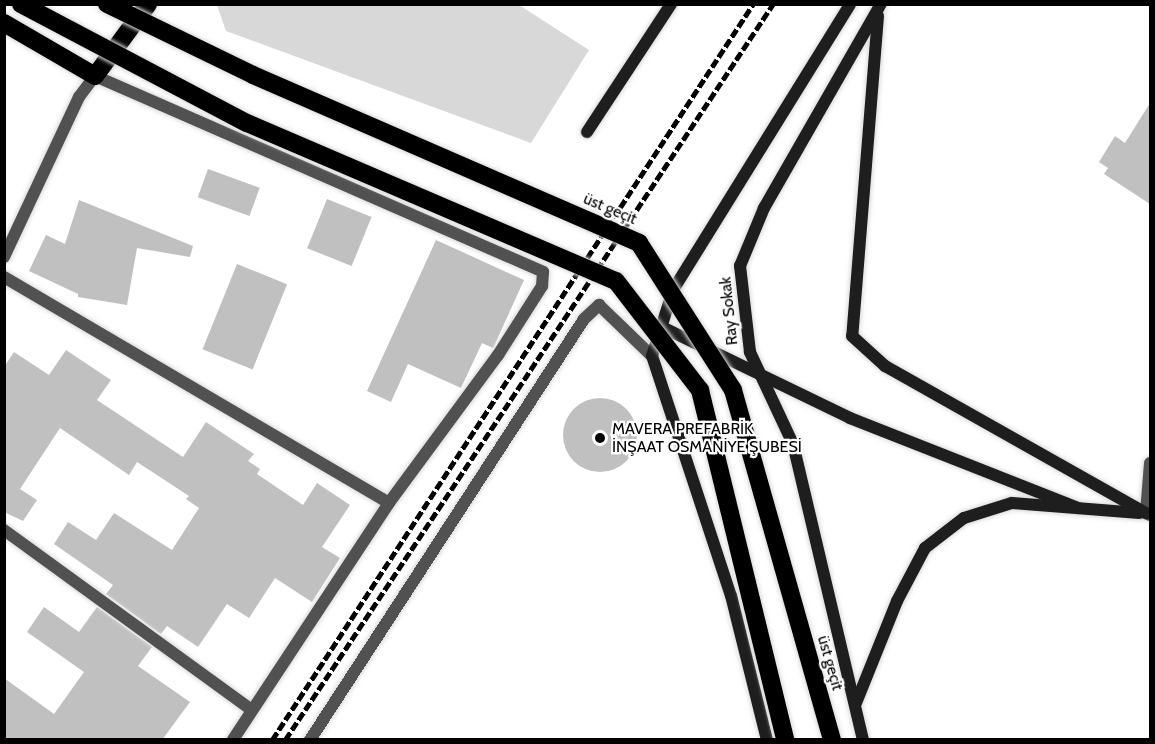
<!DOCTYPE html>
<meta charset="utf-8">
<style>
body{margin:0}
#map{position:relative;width:1155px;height:744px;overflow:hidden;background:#fff;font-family:Cabin,sans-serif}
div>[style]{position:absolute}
.green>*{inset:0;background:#d8d8d8}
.building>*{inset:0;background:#c0c0c0;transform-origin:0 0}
.round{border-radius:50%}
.roads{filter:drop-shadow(0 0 2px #dbdbdb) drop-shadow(0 0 2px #dbdbdb)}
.lane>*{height:12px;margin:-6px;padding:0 6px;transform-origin:6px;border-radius:6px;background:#515151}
.street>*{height:12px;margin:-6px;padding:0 6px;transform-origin:6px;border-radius:6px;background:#515151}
.secondary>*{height:12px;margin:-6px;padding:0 6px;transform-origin:6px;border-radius:6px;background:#1e1e1e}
.highway>*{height:18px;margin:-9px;padding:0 9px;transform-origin:9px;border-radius:9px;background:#000}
.rail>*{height:4.5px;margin-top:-2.25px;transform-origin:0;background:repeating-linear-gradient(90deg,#000 0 9px,transparent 0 12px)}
.bridges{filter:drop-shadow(0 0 2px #dbdbdb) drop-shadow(0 0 2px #dbdbdb)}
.highway-bridge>*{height:18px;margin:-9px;padding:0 9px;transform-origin:9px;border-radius:9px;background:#000}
.dots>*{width:16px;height:16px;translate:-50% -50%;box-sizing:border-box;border:3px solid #fff;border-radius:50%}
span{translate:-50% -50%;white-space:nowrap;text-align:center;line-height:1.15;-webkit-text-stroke:4.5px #fff;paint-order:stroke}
.street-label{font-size:16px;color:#000}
.poi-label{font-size:16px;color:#000}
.left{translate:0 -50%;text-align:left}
.frame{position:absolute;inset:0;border:6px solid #000;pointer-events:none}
</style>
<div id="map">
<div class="green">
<div style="clip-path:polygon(217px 5px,519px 5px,589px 50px,531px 143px,226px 31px)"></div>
</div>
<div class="building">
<div style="clip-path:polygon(1150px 103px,1150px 204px,1104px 174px,1108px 168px,1099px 162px,1115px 136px,1125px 143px)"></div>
<div style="left:208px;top:169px;width:55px;height:30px;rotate:20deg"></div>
<div style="left:327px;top:199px;width:48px;height:53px;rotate:22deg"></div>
<div style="clip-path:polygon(79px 200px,193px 246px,190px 257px,137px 248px,127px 305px,78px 297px,78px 294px,29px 271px,46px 235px,65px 244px)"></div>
<div style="clip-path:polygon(436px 240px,524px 280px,495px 344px,493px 348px,482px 343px,461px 388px,408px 364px,391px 402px,367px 391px)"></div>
<div style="left:237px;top:264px;width:54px;height:92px;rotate:22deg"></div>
<div style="clip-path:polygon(66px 350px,111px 380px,97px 400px,183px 457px,206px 422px,254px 454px,248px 461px,260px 469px,257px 474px,303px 505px,317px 483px,350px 505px,322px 547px,340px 558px,312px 602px,275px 578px,249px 618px,227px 604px,198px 647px,167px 626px,161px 634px,106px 594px,113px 585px,54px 544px,68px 522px,96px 540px,114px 513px,172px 550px,199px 508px,186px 499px,189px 496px,137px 462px,129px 475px,60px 428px,20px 489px,37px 500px,23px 521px,4px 512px,4px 367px,14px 352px,49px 375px)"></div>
<div class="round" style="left:563px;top:398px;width:74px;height:74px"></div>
<div style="clip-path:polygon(44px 607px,79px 632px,97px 607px,152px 647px,138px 666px,190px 702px,162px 740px,4px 740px,4px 678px,54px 714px,84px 672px,27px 632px)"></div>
</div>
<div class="roads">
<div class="lane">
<div style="left:310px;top:740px;width:502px;rotate:-56.94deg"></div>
<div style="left:584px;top:319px;width:21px;rotate:-43deg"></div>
<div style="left:599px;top:305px;width:74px;rotate:43.9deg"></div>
</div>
<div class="street">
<div style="left:4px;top:257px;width:177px;rotate:-64.9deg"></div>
<div style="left:79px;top:97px;width:26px;rotate:-53deg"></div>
<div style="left:95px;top:76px;width:489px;rotate:23.6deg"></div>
<div style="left:543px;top:272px;width:14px;rotate:94deg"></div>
<div style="left:542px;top:286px;width:82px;rotate:122.5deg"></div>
<div style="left:498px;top:355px;width:184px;rotate:126.4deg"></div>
<div style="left:389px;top:503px;width:284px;rotate:123.4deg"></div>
<div style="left:4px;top:277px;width:446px;rotate:30.4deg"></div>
<div style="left:1150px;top:463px;width:50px;rotate:94.6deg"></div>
<div style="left:1146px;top:513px;width:4px;rotate:27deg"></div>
<div style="left:4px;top:530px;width:306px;rotate:36deg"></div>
</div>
<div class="secondary">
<div style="left:878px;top:16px;width:321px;rotate:94.6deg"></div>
<div style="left:852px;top:336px;width:45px;rotate:42.3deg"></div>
<div style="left:885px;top:366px;width:300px;rotate:29.4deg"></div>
<div style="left:587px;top:132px;width:153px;rotate:-56.7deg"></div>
<div style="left:662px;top:327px;width:209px;rotate:25.8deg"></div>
<div style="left:850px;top:418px;width:245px;rotate:21.5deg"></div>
<div style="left:856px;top:703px;width:110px;rotate:-68.1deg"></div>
<div style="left:897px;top:601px;width:60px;rotate:-62.2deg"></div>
<div style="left:925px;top:548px;width:49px;rotate:-37.6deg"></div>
<div style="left:964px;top:518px;width:50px;rotate:-17.4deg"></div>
<div style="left:1012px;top:503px;width:128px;rotate:4.5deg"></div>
<div style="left:767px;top:740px;width:148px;rotate:-104deg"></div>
<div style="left:731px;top:596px;width:253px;rotate:-108.2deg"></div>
<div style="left:652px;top:356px;width:69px;rotate:-72.3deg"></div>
<div style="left:673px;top:290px;width:336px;rotate:-58.2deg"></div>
<div style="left:863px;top:740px;width:304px;rotate:-103.3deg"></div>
<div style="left:793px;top:444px;width:102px;rotate:-115.1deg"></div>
<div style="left:750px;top:352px;width:87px;rotate:-96.6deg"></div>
<div style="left:740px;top:266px;width:63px;rotate:-67.5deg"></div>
<div style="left:764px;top:208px;width:235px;rotate:-60.2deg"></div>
</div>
<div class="highway">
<div style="left:4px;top:23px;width:105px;rotate:30.2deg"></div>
<div style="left:95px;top:76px;width:89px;rotate:-53.6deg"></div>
</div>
</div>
<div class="rail">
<div style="left:272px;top:740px;width:879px;rotate:-56.83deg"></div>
<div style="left:285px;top:740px;width:883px;rotate:-56.45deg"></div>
</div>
<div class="bridges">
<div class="highway-bridge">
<div style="left:21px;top:4px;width:255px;rotate:27.8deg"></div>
<div style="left:247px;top:123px;width:401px;rotate:23.2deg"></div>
<div style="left:616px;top:281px;width:138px;rotate:52.4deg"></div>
<div style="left:700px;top:390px;width:360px;rotate:76.3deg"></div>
<div style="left:107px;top:4px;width:162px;rotate:25.9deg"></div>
<div style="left:253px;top:75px;width:421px;rotate:23.5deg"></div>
<div style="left:639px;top:243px;width:174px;rotate:57.4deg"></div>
<div style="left:733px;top:390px;width:364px;rotate:74.2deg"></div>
</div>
</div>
<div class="dots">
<div style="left:600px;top:438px;background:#000"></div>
</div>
<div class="street-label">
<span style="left:610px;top:209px;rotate:23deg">üst geçit</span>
<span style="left:729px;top:311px;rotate:-96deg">Ray Sokak</span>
<span style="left:830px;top:663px;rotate:74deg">üst geçit</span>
</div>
<div class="poi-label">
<span class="left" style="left:612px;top:438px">MAVERA PREFABRİK<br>İNŞAAT OSMANİYE ŞUBESİ</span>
</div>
<div class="frame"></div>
</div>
